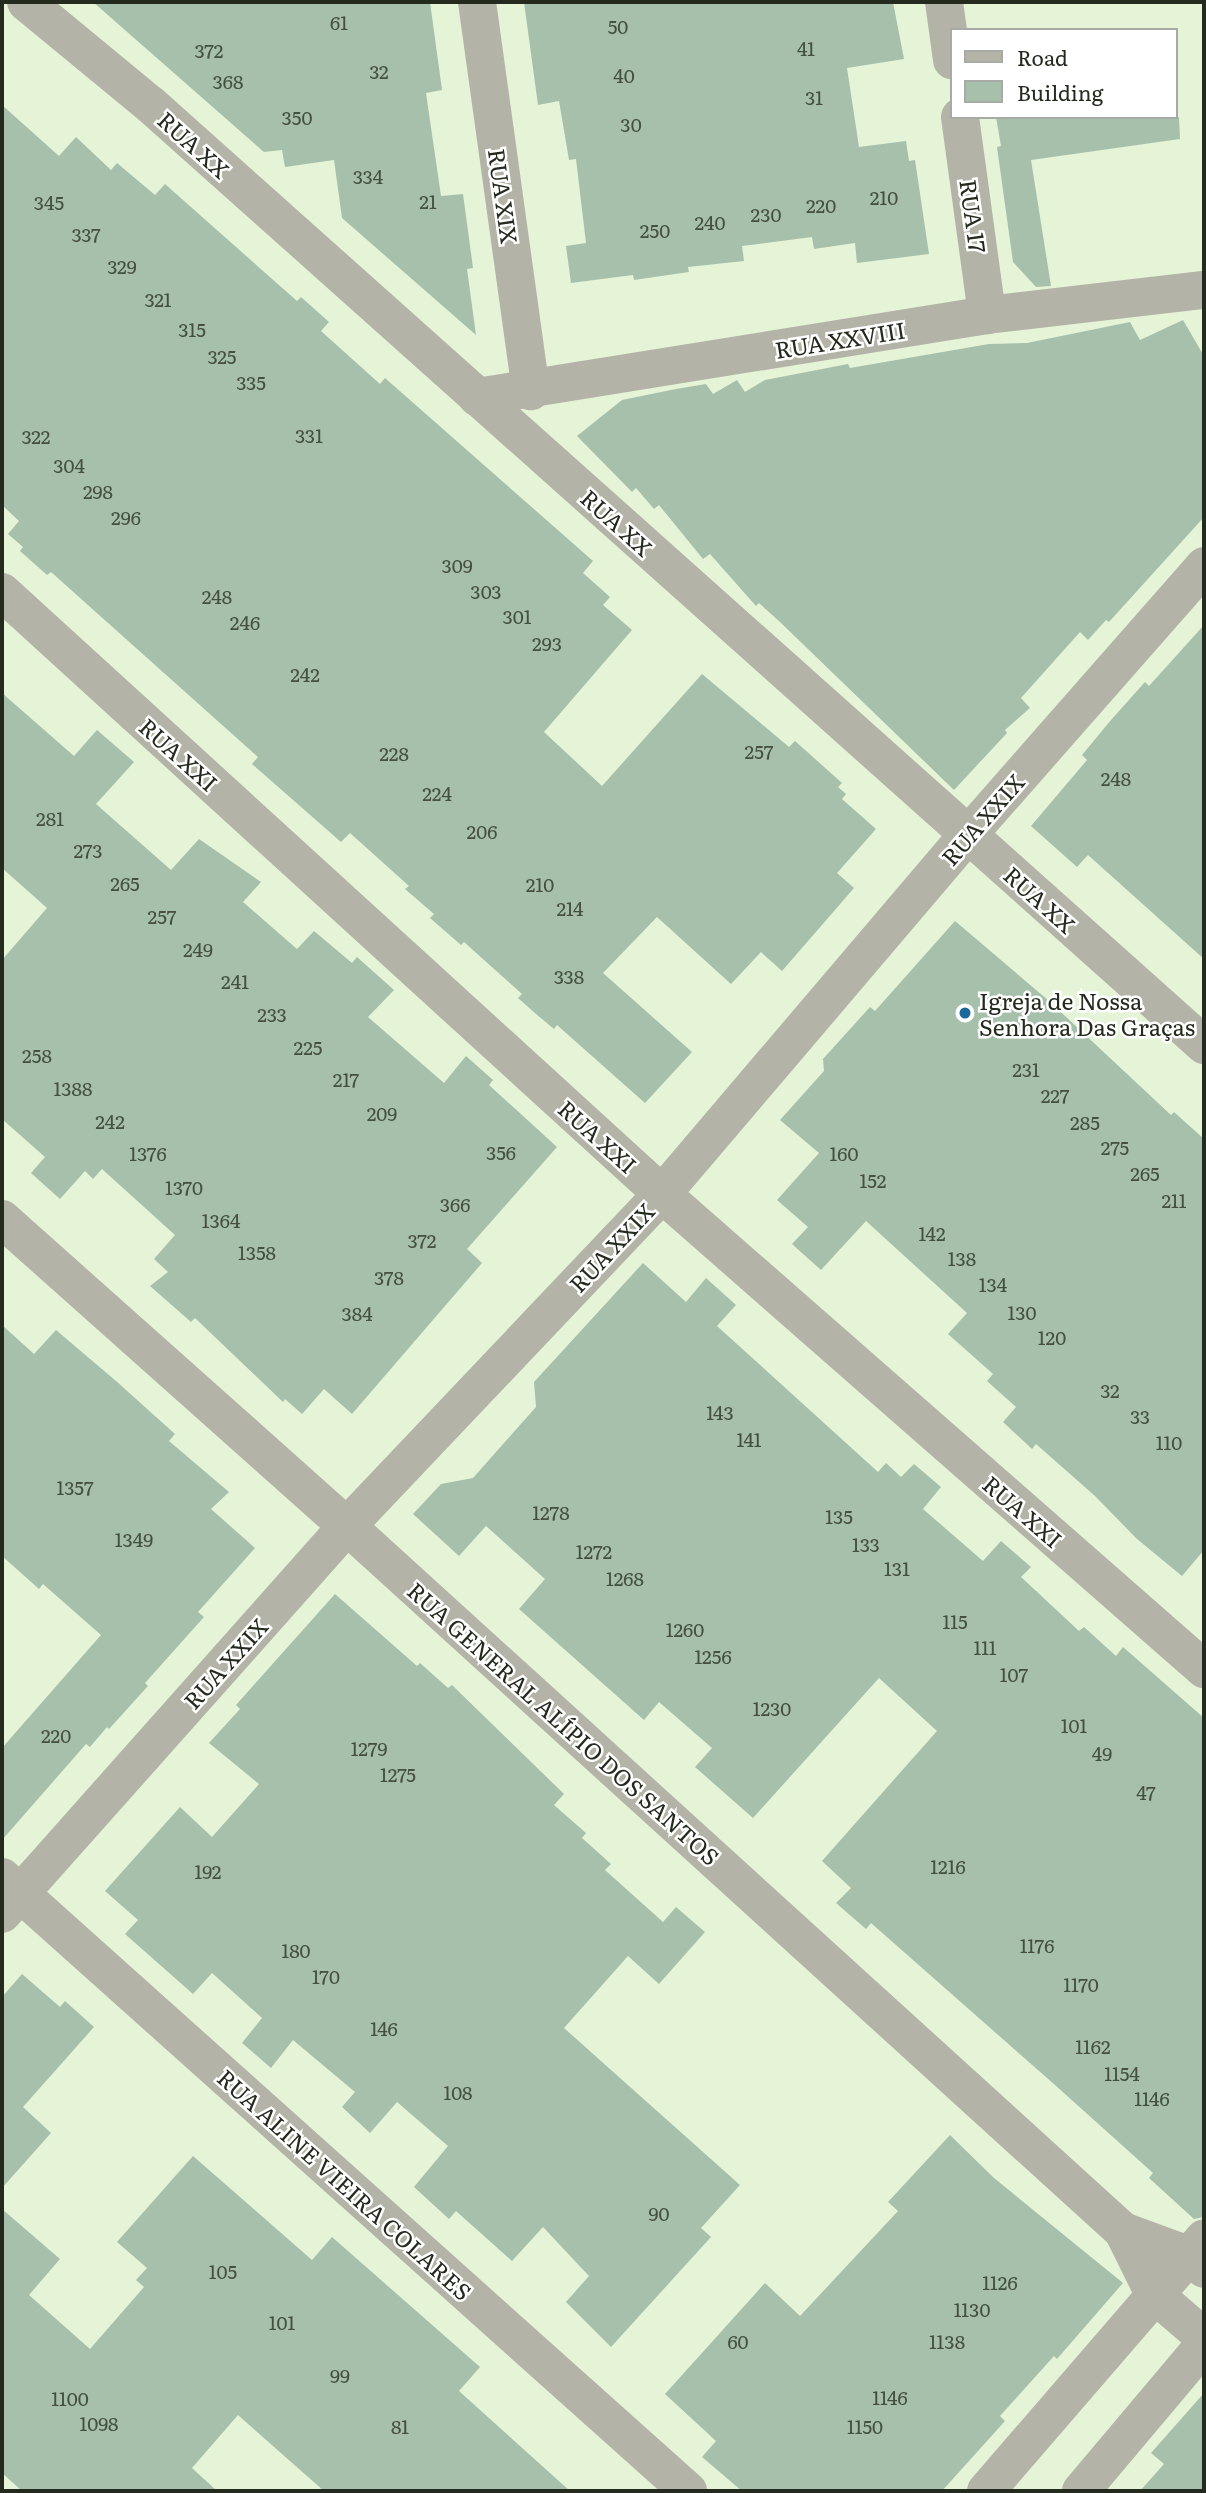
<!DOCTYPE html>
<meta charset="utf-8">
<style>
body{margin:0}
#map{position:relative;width:1206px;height:2493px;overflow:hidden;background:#e5f3d7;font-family:Literata,serif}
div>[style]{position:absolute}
.building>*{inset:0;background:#a6c0ac}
.minor>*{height:38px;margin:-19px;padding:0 19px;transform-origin:19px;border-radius:19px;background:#b4b3a7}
.tertiary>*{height:38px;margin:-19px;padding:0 19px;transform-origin:19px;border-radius:19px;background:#b4b3a7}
.dots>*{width:19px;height:19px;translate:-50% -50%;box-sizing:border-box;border:4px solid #fff;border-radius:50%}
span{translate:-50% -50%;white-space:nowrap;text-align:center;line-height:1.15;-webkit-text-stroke:5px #fff;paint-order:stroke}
.number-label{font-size:19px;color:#455042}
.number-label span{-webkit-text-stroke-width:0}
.street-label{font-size:23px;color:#252a1f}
.poi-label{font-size:23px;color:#252a1f}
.left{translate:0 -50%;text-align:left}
.frame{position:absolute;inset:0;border:4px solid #252a1f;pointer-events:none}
.legend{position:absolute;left:950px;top:28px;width:228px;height:91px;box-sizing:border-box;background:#fff;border:2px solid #a8aaa5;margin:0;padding:9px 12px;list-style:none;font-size:21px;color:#252a1f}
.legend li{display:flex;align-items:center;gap:14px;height:35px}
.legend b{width:35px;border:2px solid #a8aaa5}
</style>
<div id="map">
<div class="building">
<div style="clip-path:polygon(93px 2px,430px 2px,442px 90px,426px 93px,441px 196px,463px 194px,473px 268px,467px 269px,476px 335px,342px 218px,334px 160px,285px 167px,282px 150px,264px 152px)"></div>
<div style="clip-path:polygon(524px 2px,893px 2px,904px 59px,847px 68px,859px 147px,906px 141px,909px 161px,915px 160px,929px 254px,857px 263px,855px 243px,814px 249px,812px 237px,742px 246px,744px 261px,688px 267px,689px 272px,634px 280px,633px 275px,571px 283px,566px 246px,586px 243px,576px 159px,569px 160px,559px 101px,538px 105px)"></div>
<div style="clip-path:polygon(2px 105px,59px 156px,76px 137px,111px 170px,117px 163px,155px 195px,165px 184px,297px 301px,301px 297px,329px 322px,321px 331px,380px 384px,385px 378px,593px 561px,583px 573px,610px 597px,603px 605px,632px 630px,544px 732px,602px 786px,702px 674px,789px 747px,795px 741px,842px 783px,838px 787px,846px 794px,842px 799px,876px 829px,837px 873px,854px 888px,782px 971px,761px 952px,731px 984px,657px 917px,603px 973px,692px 1052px,645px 1103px,557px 1025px,554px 1029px,536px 1014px,518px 998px,522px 994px,464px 942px,461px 945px,430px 918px,434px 914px,405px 889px,409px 886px,350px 833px,341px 842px,252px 764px,258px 757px,51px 572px,47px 575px,20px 551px,23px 547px,8px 534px,19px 521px,2px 505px)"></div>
<div style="clip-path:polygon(996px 117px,1179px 117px,1180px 139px,1031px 160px,1051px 286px,1036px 287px,1013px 262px,997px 147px,1001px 146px)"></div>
<div style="clip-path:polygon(1183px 320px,1204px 356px,1204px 517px,1109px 622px,1106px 620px,1088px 640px,1080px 632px,1021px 698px,1030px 708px,1005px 730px,1007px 733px,954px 790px,780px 622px,759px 603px,756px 606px,710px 554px,703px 559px,659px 505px,654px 509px,636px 488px,632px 492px,577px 436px,622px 400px,676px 389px,706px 384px,713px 394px,737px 380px,745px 392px,765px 380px,848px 364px,850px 368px,989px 344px,1027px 343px,1130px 322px,1140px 340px)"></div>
<div style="clip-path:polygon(1204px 625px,1204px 959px,1088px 855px,1077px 867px,1031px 826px,1087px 760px,1082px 755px,1111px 720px,1145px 682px,1149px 686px)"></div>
<div style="clip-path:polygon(2px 693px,74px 756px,97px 730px,134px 762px,96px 804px,171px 870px,199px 839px,261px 882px,243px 902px,297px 949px,314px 931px,352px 963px,357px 957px,394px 990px,368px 1017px,444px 1083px,466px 1056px,493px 1080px,489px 1085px,557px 1147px,467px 1249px,482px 1263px,352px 1414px,324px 1389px,302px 1414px,285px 1399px,283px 1402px,195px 1318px,191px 1322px,150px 1286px,168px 1272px,154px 1259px,175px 1235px,102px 1169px,93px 1179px,85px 1171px,60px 1199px,31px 1173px,45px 1157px,2px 1119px,2px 960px,47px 908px,2px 868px)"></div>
<div style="clip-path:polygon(955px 921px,1049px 1001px,1171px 1115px,1174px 1112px,1204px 1139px,1204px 1550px,1182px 1576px,1137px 1539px,1095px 1496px,1036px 1444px,1032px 1449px,1003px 1422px,1016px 1407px,987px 1381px,993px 1374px,948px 1334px,967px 1313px,866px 1221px,821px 1270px,792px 1244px,808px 1227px,777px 1200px,819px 1153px,780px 1120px,824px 1071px,823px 1059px,870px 1007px,875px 1011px)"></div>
<div style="clip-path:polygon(643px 1263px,686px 1302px,706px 1278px,736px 1305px,717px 1326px,878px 1472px,886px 1463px,901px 1477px,914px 1464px,941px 1487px,923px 1509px,983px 1561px,1001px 1541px,1031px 1567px,1021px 1577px,1079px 1631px,1084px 1627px,1116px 1656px,1123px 1647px,1204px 1718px,1204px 2217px,1194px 2219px,1149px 2178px,1153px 2173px,1055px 2085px,871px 1923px,866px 1929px,836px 1903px,851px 1888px,822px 1861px,937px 1731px,879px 1678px,753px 1818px,695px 1767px,712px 1748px,659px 1702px,644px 1720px,519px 1609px,545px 1579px,486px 1526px,459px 1556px,413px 1514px,441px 1484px,473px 1478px,536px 1407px,534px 1382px)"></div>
<div style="clip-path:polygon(2px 1325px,34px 1354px,56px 1330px,116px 1381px,175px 1434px,169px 1441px,229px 1492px,211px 1509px,255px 1548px,198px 1612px,204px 1617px,145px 1683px,148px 1686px,109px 1729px,107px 1727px,90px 1747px,86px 1744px,2px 1840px,2px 1748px,101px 1635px,43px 1584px,39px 1589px,2px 1556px)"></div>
<div style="clip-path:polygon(335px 1594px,417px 1666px,420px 1663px,448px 1688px,452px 1685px,564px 1794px,554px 1805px,586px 1833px,582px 1838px,611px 1864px,605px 1870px,663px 1922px,676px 1907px,705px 1932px,659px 1984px,628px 1956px,564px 2028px,740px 2185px,701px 2228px,711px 2237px,611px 2347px,566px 2302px,589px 2276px,543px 2227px,512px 2261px,456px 2211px,449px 2219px,414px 2187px,448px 2146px,397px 2102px,370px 2133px,342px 2107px,355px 2092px,293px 2040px,271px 2068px,242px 2043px,262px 2018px,212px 1973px,193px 1994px,125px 1934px,138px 1920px,105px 1891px,180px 1807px,212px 1837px,259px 1784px,209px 1743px,240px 1709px,236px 1705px)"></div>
<div style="clip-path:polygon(22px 1974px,60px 2007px,65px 2001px,94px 2027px,23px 2107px,51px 2133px,2px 2188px,2px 1997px)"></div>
<div style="clip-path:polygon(950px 2135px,994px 2178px,1123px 2283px,1057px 2359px,1054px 2356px,1000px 2416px,1005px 2421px,942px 2491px,742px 2491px,702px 2457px,716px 2441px,665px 2394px,765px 2283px,800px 2316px,898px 2211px,888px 2202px)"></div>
<div style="clip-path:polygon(193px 2156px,312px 2260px,332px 2237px,480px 2367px,459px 2391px,570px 2491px,324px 2491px,238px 2415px,192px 2468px,217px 2491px,22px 2491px,2px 2473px,2px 2209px,60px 2259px,29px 2295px,90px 2349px,144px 2287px,136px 2280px,147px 2268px,117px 2242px)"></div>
<div style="clip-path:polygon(1204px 2393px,1204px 2491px,1140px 2491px,1164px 2464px,1151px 2453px)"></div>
</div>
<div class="minor">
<div style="left:26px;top:2px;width:162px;rotate:39.5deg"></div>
<div style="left:151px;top:105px;width:1412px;rotate:41.75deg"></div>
<div style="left:477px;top:2px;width:393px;rotate:82.1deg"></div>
<div style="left:944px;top:2px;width:59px;rotate:82.1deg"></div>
<div style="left:960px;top:117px;width:200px;rotate:82.2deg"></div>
<div style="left:477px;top:397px;width:517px;rotate:-9.13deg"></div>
<div style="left:987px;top:315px;width:218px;rotate:-6.6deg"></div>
<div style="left:2px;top:592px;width:893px;rotate:42.37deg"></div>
<div style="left:662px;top:1194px;width:721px;rotate:41.23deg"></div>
<div style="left:2px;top:1219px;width:462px;rotate:41.7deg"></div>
<div style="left:347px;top:1526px;width:1048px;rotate:42.26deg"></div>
<div style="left:1123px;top:2231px;width:70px;rotate:63.8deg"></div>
<div style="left:1154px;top:2294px;width:66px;rotate:40.7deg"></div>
<div style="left:2px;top:1877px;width:921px;rotate:41.83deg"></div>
<div style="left:2px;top:1914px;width:519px;rotate:-48.36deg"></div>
<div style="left:347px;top:1526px;width:458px;rotate:-46.5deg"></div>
<div style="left:662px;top:1194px;width:472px;rotate:-49.6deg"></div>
<div style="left:968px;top:835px;width:358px;rotate:-48.7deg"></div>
<div style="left:1123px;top:2231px;width:69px;rotate:20.3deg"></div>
<div style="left:1188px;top:2255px;width:21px;rotate:41deg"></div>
</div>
<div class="tertiary">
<div style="left:986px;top:2491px;width:334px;rotate:-49.2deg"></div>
<div style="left:1081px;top:2491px;width:191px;rotate:-49.9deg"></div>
</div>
<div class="dots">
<div style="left:965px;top:1013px;background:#1d689b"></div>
</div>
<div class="number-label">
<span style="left:339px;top:23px">61</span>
<span style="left:618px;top:27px">50</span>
<span style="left:806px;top:49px">41</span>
<span style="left:209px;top:51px">372</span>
<span style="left:379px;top:72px">32</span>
<span style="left:624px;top:76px">40</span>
<span style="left:228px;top:82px">368</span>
<span style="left:814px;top:98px">31</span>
<span style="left:297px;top:118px">350</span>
<span style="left:631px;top:125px">30</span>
<span style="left:368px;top:177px">334</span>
<span style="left:884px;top:198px">210</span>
<span style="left:428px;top:202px">21</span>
<span style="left:49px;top:203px">345</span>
<span style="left:821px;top:206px">220</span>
<span style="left:766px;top:215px">230</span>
<span style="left:710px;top:223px">240</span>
<span style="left:655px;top:231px">250</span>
<span style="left:86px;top:235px">337</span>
<span style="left:122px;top:267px">329</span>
<span style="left:158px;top:300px">321</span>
<span style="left:192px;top:330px">315</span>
<span style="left:222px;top:357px">325</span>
<span style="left:251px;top:383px">335</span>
<span style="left:309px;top:436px">331</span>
<span style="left:36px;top:437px">322</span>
<span style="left:69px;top:466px">304</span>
<span style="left:98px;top:492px">298</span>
<span style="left:126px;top:518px">296</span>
<span style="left:457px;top:566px">309</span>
<span style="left:486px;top:592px">303</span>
<span style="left:217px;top:597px">248</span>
<span style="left:517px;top:617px">301</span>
<span style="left:245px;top:623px">246</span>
<span style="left:547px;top:644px">293</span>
<span style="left:305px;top:675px">242</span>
<span style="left:759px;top:752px">257</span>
<span style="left:394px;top:754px">228</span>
<span style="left:1116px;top:779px">248</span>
<span style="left:437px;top:794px">224</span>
<span style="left:50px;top:819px">281</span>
<span style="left:482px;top:832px">206</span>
<span style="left:88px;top:851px">273</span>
<span style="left:125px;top:884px">265</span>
<span style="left:540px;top:885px">210</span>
<span style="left:570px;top:909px">214</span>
<span style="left:162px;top:917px">257</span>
<span style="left:198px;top:950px">249</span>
<span style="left:569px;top:977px">338</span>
<span style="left:235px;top:982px">241</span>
<span style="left:272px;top:1015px">233</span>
<span style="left:308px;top:1048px">225</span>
<span style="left:37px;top:1056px">258</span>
<span style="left:1026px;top:1070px">231</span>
<span style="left:346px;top:1080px">217</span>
<span style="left:73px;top:1089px">1388</span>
<span style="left:1055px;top:1096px">227</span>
<span style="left:382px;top:1114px">209</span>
<span style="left:110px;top:1122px">242</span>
<span style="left:1085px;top:1123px">285</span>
<span style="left:1115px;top:1148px">275</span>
<span style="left:501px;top:1153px">356</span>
<span style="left:148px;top:1154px">1376</span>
<span style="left:844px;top:1154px">160</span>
<span style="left:1145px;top:1174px">265</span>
<span style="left:873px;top:1181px">152</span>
<span style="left:184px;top:1188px">1370</span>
<span style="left:1174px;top:1201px">211</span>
<span style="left:455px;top:1205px">366</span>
<span style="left:221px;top:1221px">1364</span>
<span style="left:932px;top:1234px">142</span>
<span style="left:422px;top:1241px">372</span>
<span style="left:257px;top:1253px">1358</span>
<span style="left:962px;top:1259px">138</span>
<span style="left:389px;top:1278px">378</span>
<span style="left:993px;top:1285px">134</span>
<span style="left:1022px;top:1313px">130</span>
<span style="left:357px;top:1314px">384</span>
<span style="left:1052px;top:1338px">120</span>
<span style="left:1110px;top:1391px">32</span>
<span style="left:720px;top:1413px">143</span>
<span style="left:1140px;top:1417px">33</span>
<span style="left:749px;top:1440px">141</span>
<span style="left:1169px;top:1443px">110</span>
<span style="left:75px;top:1488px">1357</span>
<span style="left:551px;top:1513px">1278</span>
<span style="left:839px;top:1517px">135</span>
<span style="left:134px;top:1540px">1349</span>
<span style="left:866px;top:1545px">133</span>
<span style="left:594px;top:1552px">1272</span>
<span style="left:897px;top:1569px">131</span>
<span style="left:625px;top:1579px">1268</span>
<span style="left:955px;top:1622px">115</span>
<span style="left:685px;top:1630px">1260</span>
<span style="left:985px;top:1648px">111</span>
<span style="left:713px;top:1657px">1256</span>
<span style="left:1014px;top:1675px">107</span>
<span style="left:772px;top:1709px">1230</span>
<span style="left:1074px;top:1726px">101</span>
<span style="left:56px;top:1736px">220</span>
<span style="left:369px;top:1749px">1279</span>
<span style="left:1102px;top:1754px">49</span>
<span style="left:398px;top:1775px">1275</span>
<span style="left:1146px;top:1793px">47</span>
<span style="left:948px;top:1867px">1216</span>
<span style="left:208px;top:1872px">192</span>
<span style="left:1037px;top:1946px">1176</span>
<span style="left:296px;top:1951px">180</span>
<span style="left:326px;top:1977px">170</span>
<span style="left:1081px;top:1985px">1170</span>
<span style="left:384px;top:2029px">146</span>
<span style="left:1093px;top:2047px">1162</span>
<span style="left:1122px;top:2074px">1154</span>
<span style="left:458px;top:2093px">108</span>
<span style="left:1152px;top:2099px">1146</span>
<span style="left:659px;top:2214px">90</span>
<span style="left:223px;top:2272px">105</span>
<span style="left:1000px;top:2283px">1126</span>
<span style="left:972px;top:2310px">1130</span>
<span style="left:282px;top:2323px">101</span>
<span style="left:738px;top:2342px">60</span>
<span style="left:947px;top:2342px">1138</span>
<span style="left:340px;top:2376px">99</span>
<span style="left:890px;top:2398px">1146</span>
<span style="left:70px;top:2399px">1100</span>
<span style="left:99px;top:2424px">1098</span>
<span style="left:400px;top:2427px">81</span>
<span style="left:865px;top:2427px">1150</span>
</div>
<div class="street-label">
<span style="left:194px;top:144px;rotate:42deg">RUA XX</span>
<span style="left:504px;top:196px;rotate:82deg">RUA XIX</span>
<span style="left:974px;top:216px;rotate:82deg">RUA 17</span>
<span style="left:840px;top:339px;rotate:-9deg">RUA XXVIII</span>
<span style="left:617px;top:522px;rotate:42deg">RUA XX</span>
<span style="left:179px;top:754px;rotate:42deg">RUA XXI</span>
<span style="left:982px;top:819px;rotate:-49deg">RUA XXIX</span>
<span style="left:1040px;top:899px;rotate:42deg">RUA XX</span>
<span style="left:598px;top:1136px;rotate:42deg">RUA XXI</span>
<span style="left:611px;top:1247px;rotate:-47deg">RUA XXIX</span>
<span style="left:1023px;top:1511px;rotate:41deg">RUA XXI</span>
<span style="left:225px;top:1663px;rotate:-48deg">RUA XXIX</span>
<span style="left:564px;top:1723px;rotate:42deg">RUA GENERAL ALÍPIO DOS SANTOS</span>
<span style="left:345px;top:2184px;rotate:42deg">RUA ALINE VIEIRA COLARES</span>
</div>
<div class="poi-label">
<span class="left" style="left:979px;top:1013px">Igreja de Nossa<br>Senhora Das Graças</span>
</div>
<div class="frame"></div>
<ul class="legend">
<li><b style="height:9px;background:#b4b3a7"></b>Road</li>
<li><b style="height:19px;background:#a6c0ac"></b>Building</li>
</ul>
</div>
